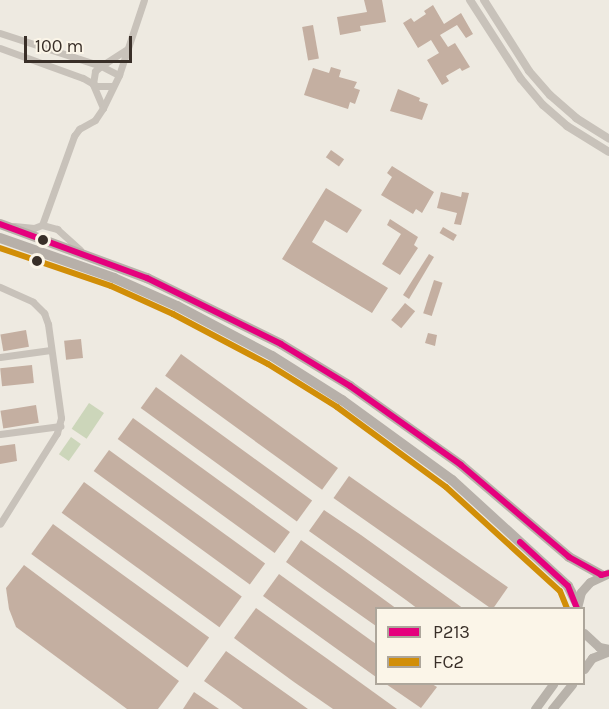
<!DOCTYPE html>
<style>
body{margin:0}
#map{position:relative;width:609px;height:709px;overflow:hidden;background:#eeeae1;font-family:Karla,sans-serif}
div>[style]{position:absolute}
.green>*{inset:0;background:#ccd6ba;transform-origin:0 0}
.building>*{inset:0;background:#c4afa1;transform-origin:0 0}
.minor>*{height:7px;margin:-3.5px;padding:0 3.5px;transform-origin:3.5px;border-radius:3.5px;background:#c8c2ba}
.tertiary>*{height:8px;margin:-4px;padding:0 4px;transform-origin:4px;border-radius:4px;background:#c8c2ba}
.secondary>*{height:9px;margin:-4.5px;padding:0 4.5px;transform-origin:4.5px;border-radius:4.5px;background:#b8b2aa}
.primary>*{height:10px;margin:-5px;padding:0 5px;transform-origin:5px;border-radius:5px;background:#b7b0a9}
.bus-1>*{height:6px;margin:-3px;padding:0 3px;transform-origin:3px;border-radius:3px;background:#e5007d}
.bus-2>*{height:6px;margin:-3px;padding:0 3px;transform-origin:3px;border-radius:3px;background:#d18e08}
.dots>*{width:16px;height:16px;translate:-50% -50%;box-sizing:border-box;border:3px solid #fbf5e8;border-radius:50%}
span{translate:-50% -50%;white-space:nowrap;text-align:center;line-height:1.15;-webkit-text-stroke:4.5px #fbf5e8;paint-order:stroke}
.legend{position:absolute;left:375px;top:607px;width:210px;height:78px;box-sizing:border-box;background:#fbf5e8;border:2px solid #ada69b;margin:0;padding:8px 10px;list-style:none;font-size:18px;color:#392f28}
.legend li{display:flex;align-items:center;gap:12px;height:30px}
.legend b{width:30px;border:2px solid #ada69b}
.scale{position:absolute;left:24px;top:36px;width:108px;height:27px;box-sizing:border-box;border:3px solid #392f28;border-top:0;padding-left:8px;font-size:18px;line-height:21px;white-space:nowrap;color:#392f28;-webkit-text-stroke:4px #fbf5e8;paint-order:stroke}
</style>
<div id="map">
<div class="green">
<div style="left:89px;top:403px;width:18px;height:31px;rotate:34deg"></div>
<div style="left:71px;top:437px;width:12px;height:21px;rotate:35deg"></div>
</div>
<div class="building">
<div style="clip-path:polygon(364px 0,382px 0,386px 22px,360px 26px,361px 31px,340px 35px,337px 17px,367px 12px)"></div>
<div style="clip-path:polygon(433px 5px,444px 24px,461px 13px,473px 34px,466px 38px,457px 25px,440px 35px,448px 47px,455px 43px,470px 67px,462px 71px,460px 68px,446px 76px,449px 81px,442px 85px,427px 60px,439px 53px,431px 40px,418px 48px,403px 23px,411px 18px,414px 22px,426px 14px,424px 11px)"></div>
<div style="left:313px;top:25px;width:34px;height:11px;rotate:80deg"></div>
<div style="clip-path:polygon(331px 67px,341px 70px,339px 77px,357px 82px,354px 88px,360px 90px,355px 104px,350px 102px,348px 109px,304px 95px,313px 68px,329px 73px)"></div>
<div style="clip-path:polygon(398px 89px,420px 98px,419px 101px,428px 104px,422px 120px,390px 111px)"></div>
<div style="left:331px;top:150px;width:16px;height:9px;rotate:35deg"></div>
<div style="clip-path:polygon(392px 166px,434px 192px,422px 213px,416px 209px,413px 214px,381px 195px,392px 177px,387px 173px)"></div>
<div style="clip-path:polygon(326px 188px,362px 210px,347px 233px,325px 220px,312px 242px,388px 288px,372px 313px,282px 259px)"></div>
<div style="clip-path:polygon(441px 192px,461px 197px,462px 192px,469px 193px,461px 225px,454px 224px,457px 213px,437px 208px)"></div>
<div style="clip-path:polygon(390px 219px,418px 237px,414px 245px,418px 248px,400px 275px,382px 264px,401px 234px,387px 225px)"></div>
<div style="left:443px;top:227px;width:16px;height:7px;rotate:30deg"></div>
<div style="clip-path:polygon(429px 254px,434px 257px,409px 299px,403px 295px)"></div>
<div style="left:434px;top:280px;width:9px;height:35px;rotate:18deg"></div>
<div style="left:405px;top:303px;width:13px;height:22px;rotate:39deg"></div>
<div style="left:26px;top:330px;width:17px;height:26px;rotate:80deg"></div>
<div style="clip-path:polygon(428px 333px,437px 335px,435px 346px,425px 343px)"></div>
<div style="left:81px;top:339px;width:19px;height:17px;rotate:84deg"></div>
<div style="left:181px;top:354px;width:194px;height:27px;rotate:36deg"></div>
<div style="left:32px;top:365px;width:18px;height:32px;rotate:84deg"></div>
<div style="left:156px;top:387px;width:193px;height:26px;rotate:36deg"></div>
<div style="left:36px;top:405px;width:18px;height:36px;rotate:81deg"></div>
<div style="left:133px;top:418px;width:194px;height:26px;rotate:36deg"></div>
<div style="clip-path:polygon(15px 444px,17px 461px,0 464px,0 446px)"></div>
<div style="left:109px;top:450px;width:193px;height:26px;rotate:36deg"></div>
<div style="left:349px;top:476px;width:194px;height:27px;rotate:35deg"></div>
<div style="left:84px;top:482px;width:195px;height:38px;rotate:36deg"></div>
<div style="clip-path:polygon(324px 510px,361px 535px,464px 609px,418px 609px,406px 600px,309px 531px)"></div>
<div style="left:53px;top:524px;width:193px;height:37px;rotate:36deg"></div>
<div style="clip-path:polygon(301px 540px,338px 566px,397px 609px,376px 609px,376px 626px,322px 588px,286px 562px)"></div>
<div style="clip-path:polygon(24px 565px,179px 681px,158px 709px,127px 709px,16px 627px,9px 609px,6px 588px)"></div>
<div style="clip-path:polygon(279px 574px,376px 644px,376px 677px,263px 596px)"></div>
<div style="clip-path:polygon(256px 608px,329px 660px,397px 709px,333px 709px,294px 682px,234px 638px)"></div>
<div style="clip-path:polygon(226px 651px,250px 668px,308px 709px,243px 709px,228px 698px,204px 681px)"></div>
<div style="clip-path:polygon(386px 684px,432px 684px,437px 687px,421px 708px)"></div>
<div style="clip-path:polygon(194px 692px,219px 709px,183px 709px)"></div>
</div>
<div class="minor">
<div style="left:0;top:33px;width:106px;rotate:18.1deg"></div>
<div style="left:101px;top:66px;width:31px;rotate:-33deg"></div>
<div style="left:0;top:48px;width:88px;rotate:19.9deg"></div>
<div style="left:83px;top:78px;width:16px;rotate:30deg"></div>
<div style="left:97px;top:86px;width:16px"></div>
<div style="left:103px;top:108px;width:26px;rotate:-113deg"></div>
<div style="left:93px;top:84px;width:13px;rotate:-81deg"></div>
<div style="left:95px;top:71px;width:8px;rotate:-40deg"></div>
<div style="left:101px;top:66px;width:20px;rotate:27deg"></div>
<div style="left:42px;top:225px;width:95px;rotate:-70.2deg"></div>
<div style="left:74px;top:136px;width:9px;rotate:-54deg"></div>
<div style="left:79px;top:129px;width:18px;rotate:-29deg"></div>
<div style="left:95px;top:120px;width:14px;rotate:-56deg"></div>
<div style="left:103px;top:108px;width:37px;rotate:-64deg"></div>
<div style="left:119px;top:75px;width:79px;rotate:-71.6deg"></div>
<div style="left:14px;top:226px;width:20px;rotate:6deg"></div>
<div style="left:34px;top:228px;width:9px;rotate:-21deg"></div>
<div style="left:42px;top:225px;width:16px;rotate:15deg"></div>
<div style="left:57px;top:229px;width:31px;rotate:42deg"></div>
<div style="left:0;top:287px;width:36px;rotate:24deg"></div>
<div style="left:33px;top:302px;width:16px;rotate:45deg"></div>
<div style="left:44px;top:313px;width:12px;rotate:70deg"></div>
<div style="left:48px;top:324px;width:95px;rotate:82.1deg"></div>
<div style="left:61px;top:418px;width:16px;rotate:105deg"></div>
<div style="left:57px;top:433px;width:107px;rotate:122.1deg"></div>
<div style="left:0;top:357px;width:51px;rotate:-7.8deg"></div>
<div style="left:0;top:434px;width:61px;rotate:-7.6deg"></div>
</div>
<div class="tertiary">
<div style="left:470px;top:0;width:94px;rotate:57.2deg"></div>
<div style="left:521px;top:79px;width:34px;rotate:50deg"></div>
<div style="left:543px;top:105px;width:32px;rotate:41deg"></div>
<div style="left:567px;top:126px;width:49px;rotate:31.8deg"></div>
<div style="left:484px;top:0;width:84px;rotate:57.6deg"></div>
<div style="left:529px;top:71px;width:32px;rotate:49deg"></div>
<div style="left:550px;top:95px;width:35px;rotate:41deg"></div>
<div style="left:576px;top:118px;width:39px;rotate:32deg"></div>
</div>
<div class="secondary">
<div style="left:577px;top:608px;width:16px;rotate:-76deg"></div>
<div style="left:581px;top:592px;width:13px;rotate:-48deg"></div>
<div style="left:590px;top:582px;width:21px;rotate:-25deg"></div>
<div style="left:584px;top:633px;width:21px;rotate:43deg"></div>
<div style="left:599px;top:647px;width:10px;rotate:11deg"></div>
<div style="left:584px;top:669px;width:14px;rotate:-54deg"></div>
<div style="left:592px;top:658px;width:18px;rotate:-22deg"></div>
<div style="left:535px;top:709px;width:31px;rotate:-54deg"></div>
<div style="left:552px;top:709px;width:32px;rotate:-51deg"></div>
</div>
<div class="primary">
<div style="left:0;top:224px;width:157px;rotate:20.2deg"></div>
<div style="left:147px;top:278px;width:149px;rotate:26.2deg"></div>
<div style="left:281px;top:344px;width:81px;rotate:31.3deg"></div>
<div style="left:350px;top:386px;width:136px;rotate:35.4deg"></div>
<div style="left:461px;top:465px;width:142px;rotate:40.4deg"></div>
<div style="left:569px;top:557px;width:37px;rotate:29deg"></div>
<div style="left:0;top:238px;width:121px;rotate:19.3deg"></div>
<div style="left:114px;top:278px;width:69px;rotate:24deg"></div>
<div style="left:177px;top:306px;width:107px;rotate:27.8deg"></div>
<div style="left:272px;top:356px;width:83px;rotate:32.2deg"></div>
<div style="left:342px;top:400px;width:136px;rotate:36deg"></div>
<div style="left:452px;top:480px;width:157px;rotate:42.4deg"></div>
<div style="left:568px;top:586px;width:20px;rotate:63deg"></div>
</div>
<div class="bus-1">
<div style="left:0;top:224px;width:157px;rotate:20.2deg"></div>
<div style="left:147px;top:278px;width:149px;rotate:26.2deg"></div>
<div style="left:281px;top:344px;width:81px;rotate:31.3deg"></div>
<div style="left:350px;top:386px;width:136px;rotate:35.4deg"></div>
<div style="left:461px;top:465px;width:142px;rotate:40.4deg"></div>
<div style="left:569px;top:557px;width:37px;rotate:29deg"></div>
<div style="left:601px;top:575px;width:8px;rotate:-14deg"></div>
<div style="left:520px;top:542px;width:65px;rotate:42.5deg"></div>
<div style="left:568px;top:586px;width:24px;rotate:68deg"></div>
</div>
<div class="bus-2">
<div style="left:0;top:248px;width:117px;rotate:18.9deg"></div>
<div style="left:111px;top:286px;width:68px;rotate:24.3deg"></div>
<div style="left:173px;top:314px;width:107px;rotate:27.8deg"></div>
<div style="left:268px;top:364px;width:81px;rotate:31.9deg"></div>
<div style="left:337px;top:407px;width:135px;rotate:36.3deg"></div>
<div style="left:446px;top:487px;width:154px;rotate:42.4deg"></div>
<div style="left:560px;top:591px;width:18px;rotate:68deg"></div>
</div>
<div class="dots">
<div style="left:43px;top:240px;background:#392f28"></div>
<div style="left:37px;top:261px;background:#392f28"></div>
</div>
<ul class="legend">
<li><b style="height:8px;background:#e5007d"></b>P213</li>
<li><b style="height:8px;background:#d18e08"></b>FC2</li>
</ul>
<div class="scale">100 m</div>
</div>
